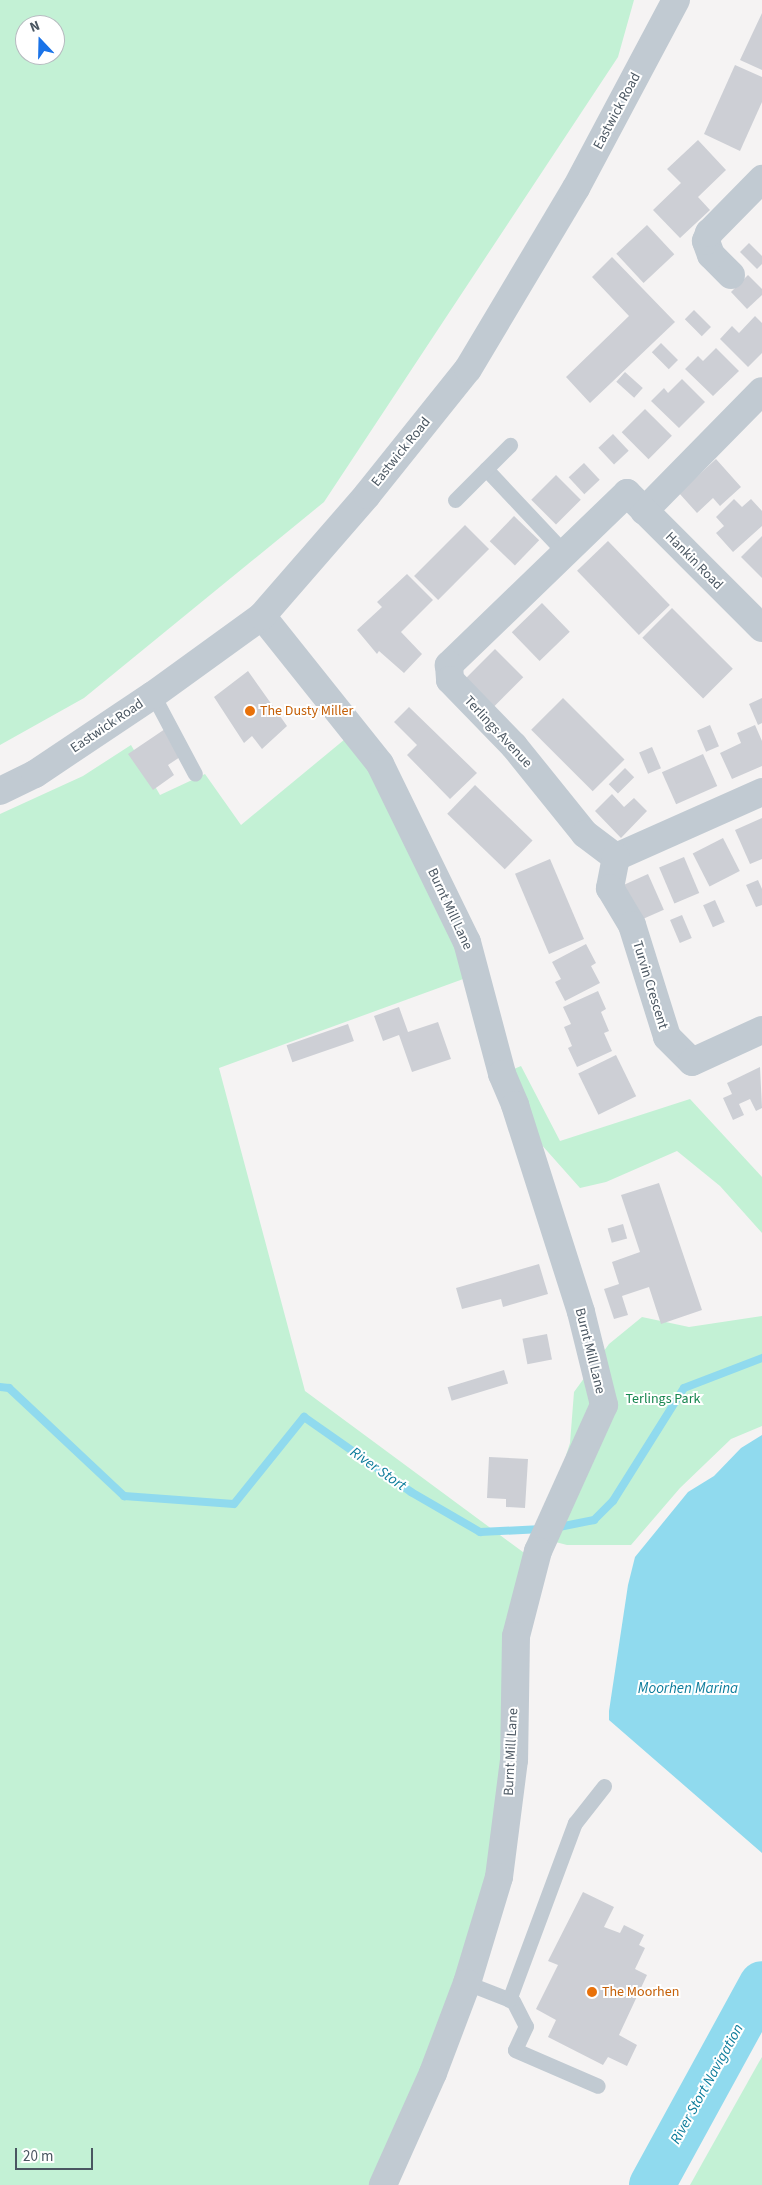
<!DOCTYPE html>
<style>
body{margin:0}
#map{position:relative;width:762px;height:2185px;overflow:hidden;background:#f5f3f3;font-family:"Source Sans 3",sans-serif}
div>[style]{position:absolute}
.green>*{inset:0;background:#c3f1d5}
.water>*{inset:0;background:#90daee}
.stream>*{height:8px;margin:-4px;padding:0 4px;transform-origin:4px;border-radius:4px;background:#90daee}
.river>*{height:46px;margin:-23px;padding:0 23px;transform-origin:23px;border-radius:23px;background:#90daee}
.building>*{inset:0;background:#cdcfd5;transform-origin:0 0}
.service>*{height:15px;margin:-7.5px;padding:0 7.5px;transform-origin:7.5px;border-radius:7.5px;background:#c1cad2}
.minor>*{height:28px;margin:-14px;padding:0 14px;transform-origin:14px;border-radius:14px;background:#c1cad2}
.tertiary>*{height:28px;margin:-14px;padding:0 14px;transform-origin:14px;border-radius:14px;background:#c1cad2}
.dots>*{width:14px;height:14px;translate:-50% -50%;box-sizing:border-box;border:2px solid #fff;border-radius:50%}
span{translate:-50% -50%;white-space:nowrap;text-align:center;line-height:1.15;-webkit-text-stroke:4px #fff;paint-order:stroke}
.street-label{font-size:14px;color:#4a5661}
.food-label{font-size:14px;color:#c56008}
.left{translate:0 -50%;text-align:left}
.park-label{font-size:14px;color:#17864f}
.water-label{font-size:15px;color:#0c7c9b;font-style:italic}
.north{position:absolute;left:15px;top:15px;width:50px;height:50px;box-sizing:border-box;background:#fff;border:1px solid #b7bbc0;border-radius:50%;rotate:339deg;font-size:14px;font-weight:700;line-height:20px;text-align:center;color:#4a5661}
.north::after{content:'';display:block;margin:auto;width:18px;height:22px;background:#1a73e8;clip-path:polygon(50% 0,100% 100%,50% 72%,0 100%)}
.scale{position:absolute;left:15px;top:2148px;width:78px;height:22px;box-sizing:border-box;border:2px solid #4a5661;border-top:0;padding-left:6px;font-size:15px;line-height:18px;white-space:nowrap;color:#4a5661;-webkit-text-stroke:4px #fff;paint-order:stroke}
</style>
<div id="map">
<div class="green">
<div style="clip-path:polygon(evenodd,0 0,634px 0,618px 57px,324px 502px,84px 698px,0 745px,0 0,25px 25px,55px 25px,55px 55px,25px 55px,25px 25px)"></div>
<div style="clip-path:polygon(356px 730px,477px 974px,219px 1068px,305px 1391px,527px 1555px,506px 1620px,505px 1814px,475px 1933px,375px 2185px,0 2185px,0 814px,83px 776px,131px 745px,160px 795px,205px 774px,241px 825px)"></div>
<div style="clip-path:polygon(521px 1066px,560px 1141px,690px 1099px,762px 1177px,762px 1233px,720px 1186px,677px 1151px,606px 1182px,580px 1188px,540px 1143px,502px 1074px)"></div>
<div style="clip-path:polygon(762px 1316px,762px 1426px,731px 1439px,680px 1488px,631px 1545px,567px 1545px,540px 1538px,570px 1443px,574px 1392px,609px 1344px,642px 1317px,689px 1327px)"></div>
<div style="clip-path:polygon(762px 2057px,762px 2185px,690px 2185px,759px 2062px)"></div>
</div>
<div class="water">
<div style="clip-path:polygon(762px 1435px,762px 1853px,609px 1720px,609px 1711px,628px 1585px,635px 1557px,688px 1492px,714px 1476px,741px 1448px)"></div>
</div>
<div class="stream">
<div style="left:0;top:1387px;width:9px;rotate:6deg"></div>
<div style="left:9px;top:1388px;width:158px;rotate:43.2deg"></div>
<div style="left:124px;top:1496px;width:110px;rotate:4.2deg"></div>
<div style="left:234px;top:1504px;width:112px;rotate:-51.2deg"></div>
<div style="left:304px;top:1417px;width:131px;rotate:35deg"></div>
<div style="left:411px;top:1492px;width:80px;rotate:30.1deg"></div>
<div style="left:480px;top:1532px;width:62px;rotate:-2.8deg"></div>
<div style="left:554px;top:1528px;width:41px;rotate:-11.3deg"></div>
<div style="left:594px;top:1520px;width:27px;rotate:-45deg"></div>
<div style="left:613px;top:1501px;width:133px;rotate:-57.9deg"></div>
<div style="left:684px;top:1388px;width:84px;rotate:-21deg"></div>
</div>
<div class="river">
<div style="left:652px;top:2185px;width:229px;rotate:-61.3deg"></div>
</div>
<div class="building">
<div style="clip-path:polygon(762px 13px,762px 70px,740px 60px)"></div>
<div style="clip-path:polygon(735px 65px,762px 77px,762px 102px,740px 151px,704px 134px)"></div>
<div style="clip-path:polygon(698px 140px,726px 170px,698px 197px,710px 210px,680px 238px,653px 210px,681px 183px,667px 169px)"></div>
<div style="left:647px;top:225px;width:40px;height:42px;rotate:47deg"></div>
<div style="clip-path:polygon(749px 243px,762px 256px,762px 264px,757px 269px,740px 252px)"></div>
<div style="clip-path:polygon(612px 257px,675px 322px,590px 403px,566px 377px,629px 316px,592px 277px)"></div>
<div style="clip-path:polygon(748px 275px,762px 289px,762px 295px,747px 309px,731px 292px)"></div>
<div style="left:694px;top:310px;width:24px;height:13px;rotate:45deg"></div>
<div style="clip-path:polygon(755px 316px,762px 323px,762px 353px,748px 367px,720px 339px,732px 326px,739px 333px)"></div>
<div style="left:661px;top:343px;width:24px;height:13px;rotate:45deg"></div>
<div style="clip-path:polygon(716px 348px,739px 371px,713px 396px,685px 369px,698px 356px,703px 361px)"></div>
<div style="left:625px;top:372px;width:24px;height:13px;rotate:42deg"></div>
<div style="clip-path:polygon(682px 379px,705px 402px,679px 428px,651px 401px,664px 388px,668px 393px)"></div>
<div style="left:645px;top:409px;width:38px;height:33px;rotate:45deg"></div>
<div style="left:613px;top:434px;width:23px;height:20px;rotate:47deg"></div>
<div style="clip-path:polygon(716px 459px,741px 487px,720px 506px,713px 498px,697px 513px,679px 493px)"></div>
<div style="left:584px;top:463px;width:23px;height:21px;rotate:47deg"></div>
<div style="left:556px;top:475px;width:35px;height:35px;rotate:45deg"></div>
<div style="clip-path:polygon(734px 499px,742px 507px,751px 499px,762px 511px,762px 526px,733px 552px,716px 533px,724px 526px,716px 517px)"></div>
<div style="left:514px;top:516px;width:35px;height:35px;rotate:44deg"></div>
<div style="left:465px;top:525px;width:34px;height:72px;rotate:45deg"></div>
<div style="clip-path:polygon(762px 536px,762px 578px,741px 557px)"></div>
<div style="left:608px;top:541px;width:89px;height:43px;rotate:46deg"></div>
<div style="clip-path:polygon(407px 574px,433px 600px,401px 632px,422px 654px,404px 673px,379px 651px,377px 654px,357px 630px,382px 607px,377px 602px)"></div>
<div style="left:542px;top:603px;width:40px;height:42px;rotate:46deg"></div>
<div style="left:672px;top:608px;width:86px;height:42px;rotate:45deg"></div>
<div style="left:495px;top:649px;width:40px;height:42px;rotate:45deg"></div>
<div style="clip-path:polygon(248px 671px,287px 726px,262px 749px,252px 736px,244px 743px,214px 697px)"></div>
<div style="left:563px;top:698px;width:87px;height:45px;rotate:45deg"></div>
<div style="clip-path:polygon(762px 698px,762px 723px,758px 725px,749px 704px)"></div>
<div style="clip-path:polygon(409px 707px,477px 773px,450px 799px,407px 755px,417px 745px,394px 722px)"></div>
<div style="left:710px;top:725px;width:23px;height:14px;rotate:67deg"></div>
<div style="clip-path:polygon(755px 725px,762px 741px,762px 766px,732px 779px,720px 753px,741px 743px,737px 733px)"></div>
<div style="clip-path:polygon(165px 729px,183px 755px,168px 765px,174px 775px,153px 790px,128px 754px)"></div>
<div style="left:652px;top:747px;width:23px;height:14px;rotate:67deg"></div>
<div style="left:703px;top:754px;width:35px;height:45px;rotate:66deg"></div>
<div style="left:625px;top:768px;width:13px;height:23px;rotate:45deg"></div>
<div style="left:475px;top:785px;width:80px;height:40px;rotate:44deg"></div>
<div style="clip-path:polygon(612px 794px,624px 807px,634px 798px,647px 811px,621px 838px,595px 811px)"></div>
<div style="clip-path:polygon(762px 818px,762px 859px,750px 864px,735px 830px)"></div>
<div style="left:723px;top:838px;width:37px;height:34px;rotate:63deg"></div>
<div style="left:684px;top:857px;width:39px;height:27px;rotate:67deg"></div>
<div style="left:550px;top:859px;width:87px;height:38px;rotate:67deg"></div>
<div style="left:648px;top:874px;width:39px;height:28px;rotate:66deg"></div>
<div style="clip-path:polygon(758px 880px,762px 889px,762px 905px,756px 907px,746px 885px)"></div>
<div style="left:715px;top:900px;width:24px;height:13px;rotate:66deg"></div>
<div style="left:682px;top:915px;width:25px;height:13px;rotate:67deg"></div>
<div style="clip-path:polygon(586px 944px,596px 963px,591px 966px,600px 983px,565px 1001px,555px 982px,561px 979px,552px 962px)"></div>
<div style="clip-path:polygon(598px 991px,606px 1009px,601px 1012px,609px 1031px,604px 1033px,612px 1051px,577px 1067px,568px 1048px,572px 1046px,564px 1027px,571px 1024px,563px 1007px)"></div>
<div style="clip-path:polygon(399px 1007px,408px 1032px,438px 1022px,451px 1059px,412px 1072px,399px 1035px,383px 1041px,374px 1016px)"></div>
<div style="left:348px;top:1024px;width:18px;height:65px;rotate:71deg"></div>
<div style="left:616px;top:1055px;width:46px;height:42px;rotate:64deg"></div>
<div style="clip-path:polygon(760px 1067px,762px 1108px,756px 1111px,750px 1099px,739px 1104px,744px 1115px,733px 1120px,723px 1098px,732px 1094px,727px 1083px)"></div>
<div style="clip-path:polygon(659px 1183px,702px 1310px,661px 1324px,649px 1287px,622px 1296px,628px 1315px,614px 1319px,604px 1289px,619px 1284px,612px 1262px,640px 1252px,621px 1195px)"></div>
<div style="left:623px;top:1224px;width:15px;height:16px;rotate:74deg"></div>
<div style="clip-path:polygon(539px 1264px,548px 1294px,503px 1307px,501px 1299px,462px 1309px,456px 1288px)"></div>
<div style="left:547px;top:1334px;width:26px;height:25px;rotate:79deg"></div>
<div style="left:504px;top:1370px;width:14px;height:59px;rotate:73deg"></div>
<div style="clip-path:polygon(489px 1457px,528px 1459px,525px 1508px,506px 1507px,506px 1499px,487px 1498px)"></div>
<div style="clip-path:polygon(583px 1892px,614px 1907px,604px 1927px,620px 1933px,624px 1925px,644px 1935px,639px 1945px,645px 1948px,635px 1969px,647px 1975px,619px 2035px,637px 2045px,627px 2066px,608px 2057px,603px 2065px,548px 2037px,556px 2020px,536px 2009px,558px 1965px,548px 1961px)"></div>
</div>
<div class="service">
<div style="left:486px;top:469px;width:114px;rotate:46.8deg"></div>
<div style="left:455px;top:500px;width:78px;rotate:-45deg"></div>
<div style="left:153px;top:695px;width:89px;rotate:62deg"></div>
<div style="left:467px;top:1983px;width:49px;rotate:21.4deg"></div>
<div style="left:513px;top:2001px;width:28px;rotate:63deg"></div>
<div style="left:526px;top:2026px;width:26px;rotate:115deg"></div>
<div style="left:515px;top:2050px;width:90px;rotate:23.4deg"></div>
<div style="left:509px;top:2000px;width:189px;rotate:-69.6deg"></div>
<div style="left:575px;top:1823px;width:47px;rotate:-51.9deg"></div>
</div>
<div class="minor">
<div style="left:731px;top:275px;width:28px;rotate:-135deg"></div>
<div style="left:711px;top:255px;width:15px;rotate:-110deg"></div>
<div style="left:706px;top:241px;width:9px;rotate:-69deg"></div>
<div style="left:709px;top:233px;width:76px;rotate:-45.5deg"></div>
<div style="left:644px;top:511px;width:168px;rotate:-45.5deg"></div>
<div style="left:262px;top:616px;width:189px;rotate:51.4deg"></div>
<div style="left:380px;top:764px;width:198px;rotate:64deg"></div>
<div style="left:467px;top:942px;width:137px;rotate:75.1deg"></div>
<div style="left:502px;top:1074px;width:34px;rotate:67deg"></div>
<div style="left:515px;top:1105px;width:217px;rotate:72.3deg"></div>
<div style="left:581px;top:1312px;width:96px;rotate:76.1deg"></div>
<div style="left:604px;top:1405px;width:160px;rotate:114.3deg"></div>
<div style="left:538px;top:1551px;width:88px;rotate:104.5deg"></div>
<div style="left:516px;top:1636px;width:124px;rotate:90.9deg"></div>
<div style="left:514px;top:1760px;width:118px;rotate:97.3deg"></div>
<div style="left:499px;top:1877px;width:111px;rotate:106.8deg"></div>
<div style="left:467px;top:1983px;width:96px;rotate:110.7deg"></div>
<div style="left:433px;top:2073px;width:123px;rotate:114.1deg"></div>
<div style="left:762px;top:628px;width:191px;rotate:-135deg"></div>
<div style="left:627px;top:493px;width:248px;rotate:136deg"></div>
<div style="left:449px;top:665px;width:15px;rotate:86deg"></div>
<div style="left:450px;top:680px;width:92px;rotate:45.9deg"></div>
<div style="left:514px;top:746px;width:113px;rotate:51.1deg"></div>
<div style="left:585px;top:834px;width:39px;rotate:37deg"></div>
<div style="left:616px;top:857px;width:160px;rotate:-24deg"></div>
<div style="left:616px;top:857px;width:32px;rotate:101deg"></div>
<div style="left:610px;top:888px;width:43px;rotate:59.3deg"></div>
<div style="left:632px;top:925px;width:117px;rotate:72.6deg"></div>
<div style="left:667px;top:1037px;width:35px;rotate:45deg"></div>
<div style="left:692px;top:1062px;width:77px;rotate:-24.6deg"></div>
</div>
<div class="tertiary">
<div style="left:0;top:791px;width:39px;rotate:-26deg"></div>
<div style="left:35px;top:774px;width:142px;rotate:-33.8deg"></div>
<div style="left:153px;top:695px;width:135px;rotate:-35.9deg"></div>
<div style="left:262px;top:616px;width:160px;rotate:-49deg"></div>
<div style="left:367px;top:495px;width:161px;rotate:-51.3deg"></div>
<div style="left:468px;top:369px;width:211px;rotate:-59.2deg"></div>
<div style="left:576px;top:188px;width:213px;rotate:-62deg"></div>
</div>
<div class="dots">
<div style="left:250px;top:711px;background:#e8710a"></div>
<div style="left:592px;top:1992px;background:#e8710a"></div>
</div>
<div class="street-label">
<span style="left:617px;top:111px;rotate:-62deg">Eastwick Road</span>
<span style="left:401px;top:452px;rotate:-51deg">Eastwick Road</span>
<span style="left:694px;top:561px;rotate:45deg">Hankin Road</span>
<span style="left:107px;top:726px;rotate:-34deg">Eastwick Road</span>
<span style="left:498px;top:732px;rotate:47deg">Terlings Avenue</span>
<span style="left:450px;top:909px;rotate:65deg">Burnt Mill Lane</span>
<span style="left:650px;top:985px;rotate:73deg">Turvin Crescent</span>
<span style="left:590px;top:1351px;rotate:76deg">Burnt Mill Lane</span>
<span style="left:511px;top:1752px;rotate:-87deg">Burnt Mill Lane</span>
</div>
<div class="food-label">
<span class="left" style="left:260px;top:711px">The Dusty Miller</span>
<span class="left" style="left:602px;top:1992px">The Moorhen</span>
</div>
<div class="park-label">
<span style="left:663px;top:1399px">Terlings Park</span>
</div>
<div class="water-label">
<span style="left:378px;top:1469px;rotate:35deg">River Stort</span>
<span style="left:688px;top:1689px">Moorhen Marina</span>
<span style="left:707px;top:2084px;rotate:-61deg">River Stort Navigation</span>
</div>
<div class="north">N</div>
<div class="scale">20 m</div>
</div>
